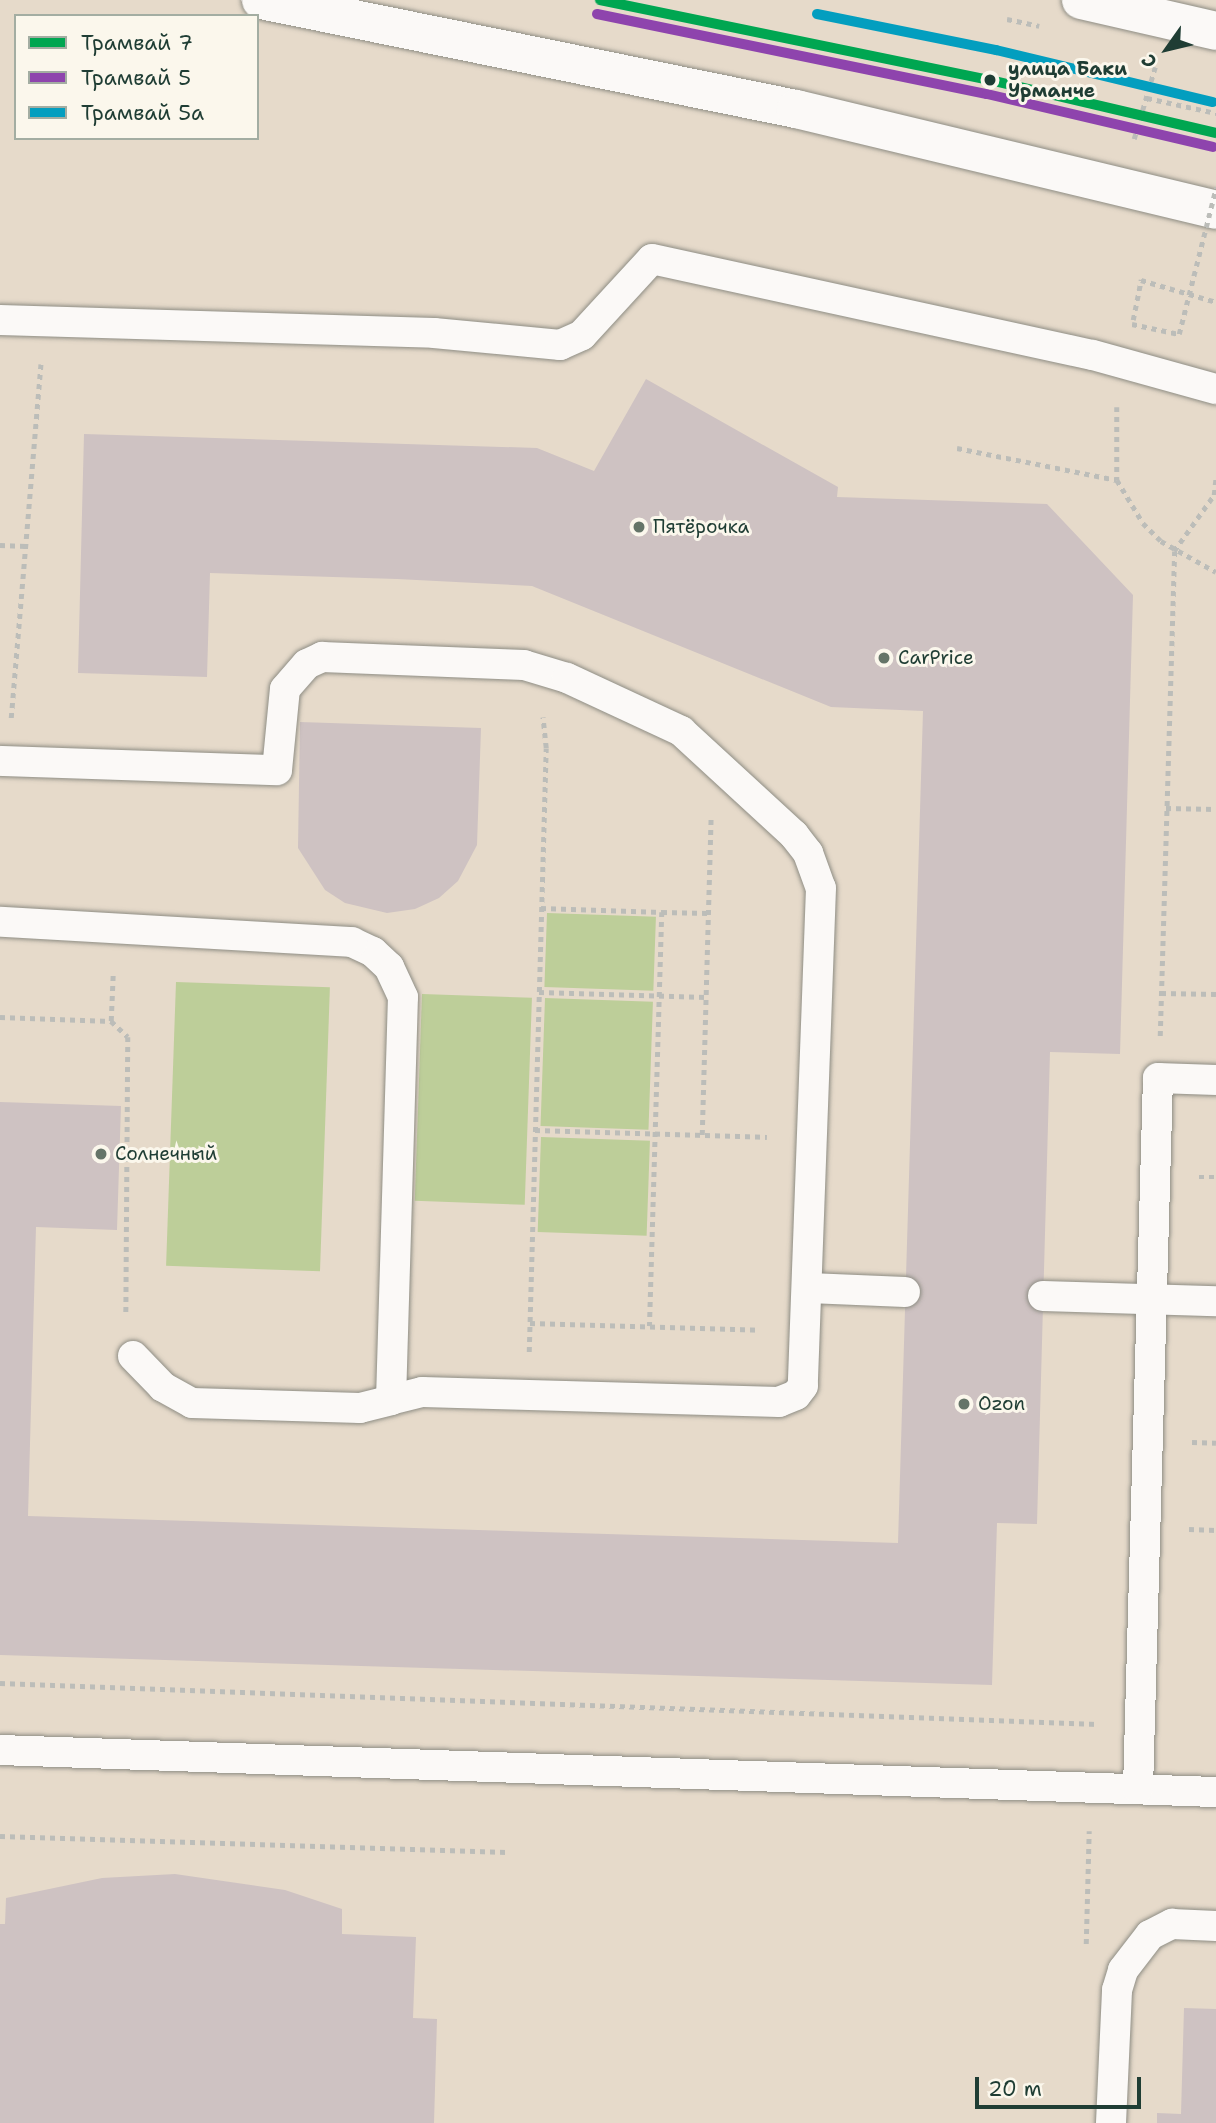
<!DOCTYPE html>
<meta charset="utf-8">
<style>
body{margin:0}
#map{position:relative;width:1216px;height:2123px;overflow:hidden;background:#e6daca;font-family:"Shantell Sans",sans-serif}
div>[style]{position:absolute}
.green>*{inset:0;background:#bdce99;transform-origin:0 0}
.building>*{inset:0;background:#cec2c2}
.path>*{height:4.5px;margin-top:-2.25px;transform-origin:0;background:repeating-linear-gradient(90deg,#bcbdb9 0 5px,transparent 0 10px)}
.roads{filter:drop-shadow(0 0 2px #8e8d84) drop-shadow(0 0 2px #8e8d84)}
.service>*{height:30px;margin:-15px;padding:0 15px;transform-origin:15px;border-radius:15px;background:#fbf9f7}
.secondary>*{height:38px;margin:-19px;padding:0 19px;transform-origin:19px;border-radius:19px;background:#fbf9f7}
.path-bridge>*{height:4.5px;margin-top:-2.25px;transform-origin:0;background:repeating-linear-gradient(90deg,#bcbdb9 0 5px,transparent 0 10px)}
.tram-1>*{height:10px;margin:-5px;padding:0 5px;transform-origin:5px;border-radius:5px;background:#00a651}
.tram-2>*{height:10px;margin:-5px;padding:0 5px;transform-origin:5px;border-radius:5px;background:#8e44ad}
.tram-3>*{height:10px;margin:-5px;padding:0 5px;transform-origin:5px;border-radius:5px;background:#039ebf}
.dots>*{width:19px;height:19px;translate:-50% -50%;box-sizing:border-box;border:4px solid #fbf7ec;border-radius:50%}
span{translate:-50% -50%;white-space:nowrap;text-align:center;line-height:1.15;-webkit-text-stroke:6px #fbf7ec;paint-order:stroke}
.stop-label{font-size:19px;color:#1f3d34;font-weight:700}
.left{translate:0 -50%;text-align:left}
.poi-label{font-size:19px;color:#1f3d34}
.legend{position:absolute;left:14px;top:14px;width:245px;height:126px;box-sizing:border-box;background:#fbf7ec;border:2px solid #a3ada2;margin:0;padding:9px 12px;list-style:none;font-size:21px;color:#1f3d34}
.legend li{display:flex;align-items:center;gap:14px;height:35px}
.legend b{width:35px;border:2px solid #a3ada2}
.north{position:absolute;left:1132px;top:14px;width:70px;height:70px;-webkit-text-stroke:5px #fbf7ec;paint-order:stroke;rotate:236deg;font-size:19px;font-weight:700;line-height:28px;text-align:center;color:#1f3d34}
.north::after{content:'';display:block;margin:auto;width:24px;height:32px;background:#1f3d34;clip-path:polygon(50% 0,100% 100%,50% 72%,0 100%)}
.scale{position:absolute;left:975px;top:2077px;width:166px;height:32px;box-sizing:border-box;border:4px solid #1f3d34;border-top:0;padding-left:9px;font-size:21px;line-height:24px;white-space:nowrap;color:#1f3d34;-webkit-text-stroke:5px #fbf7ec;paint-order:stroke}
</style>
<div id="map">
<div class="green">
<div style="left:547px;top:913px;width:109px;height:74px;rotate:2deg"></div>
<div style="left:176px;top:982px;width:154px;height:284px;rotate:2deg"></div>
<div style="left:422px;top:994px;width:110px;height:207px;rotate:2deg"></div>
<div style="left:545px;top:998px;width:108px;height:128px;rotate:2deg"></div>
<div style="left:541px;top:1137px;width:109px;height:95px;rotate:2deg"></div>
</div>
<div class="building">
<div style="clip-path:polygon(646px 379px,838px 487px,837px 497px,1047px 504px,1133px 595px,1120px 1054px,1050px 1052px,1037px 1524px,997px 1523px,992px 1685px,0 1655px,0 1102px,121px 1106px,117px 1230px,36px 1227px,28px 1516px,898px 1543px,923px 711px,831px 707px,532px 586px,397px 579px,210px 573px,207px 677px,78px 673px,84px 434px,537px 448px,594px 471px)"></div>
<div style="clip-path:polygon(300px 722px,481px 728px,477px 845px,458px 881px,439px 898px,415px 909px,387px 913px,345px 903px,325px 890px,298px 848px)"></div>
<div style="clip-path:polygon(175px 1874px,285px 1890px,342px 1909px,342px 1934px,416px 1937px,413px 2018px,437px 2019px,434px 2123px,0 2123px,0 1924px,5px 1924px,6px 1898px,102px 1878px)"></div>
<div style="clip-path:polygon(1184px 2008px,1216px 2009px,1216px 2123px,1157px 2123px,1157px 2113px,1181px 2114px)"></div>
</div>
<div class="path">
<div style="left:1007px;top:19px;width:33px;rotate:12deg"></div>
<div style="left:1147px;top:98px;width:71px;rotate:12.3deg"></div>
<div style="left:1134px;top:139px;width:75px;rotate:-73.7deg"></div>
<div style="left:1133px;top:320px;width:41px;rotate:-78.7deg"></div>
<div style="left:1141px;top:280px;width:78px;rotate:16.3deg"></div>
<div style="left:1117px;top:407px;width:73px;rotate:90deg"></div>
<div style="left:1117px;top:480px;width:50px;rotate:58.8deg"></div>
<div style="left:1143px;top:523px;width:25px;rotate:45deg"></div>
<div style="left:1161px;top:541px;width:63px;rotate:29.4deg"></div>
<div style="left:957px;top:448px;width:163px;rotate:11.3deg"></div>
<div style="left:0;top:545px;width:26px;rotate:2deg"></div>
<div style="left:11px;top:718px;width:355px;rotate:-85.2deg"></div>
<div style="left:1166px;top:808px;width:50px;rotate:1.1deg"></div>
<div style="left:541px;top:908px;width:121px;rotate:1.9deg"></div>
<div style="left:662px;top:912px;width:414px;rotate:91.7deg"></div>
<div style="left:662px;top:912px;width:46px;rotate:1.2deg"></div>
<div style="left:539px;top:992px;width:167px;rotate:1.7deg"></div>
<div style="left:1161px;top:993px;width:55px;rotate:1deg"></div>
<div style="left:0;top:1017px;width:111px;rotate:2.1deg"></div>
<div style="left:111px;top:1021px;width:23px;rotate:43deg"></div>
<div style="left:128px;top:1037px;width:277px;rotate:90.4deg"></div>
<div style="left:111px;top:1021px;width:48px;rotate:-87.6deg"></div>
<div style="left:1160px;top:1036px;width:485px;rotate:-88.3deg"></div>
<div style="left:1174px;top:551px;width:69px;rotate:-54.5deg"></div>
<div style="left:1214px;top:495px;width:18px;rotate:-84deg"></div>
<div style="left:535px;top:1130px;width:232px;rotate:1.7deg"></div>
<div style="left:702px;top:1135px;width:317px;rotate:-88.4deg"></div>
<div style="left:1199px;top:1177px;width:17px"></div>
<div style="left:530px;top:1323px;width:230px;rotate:1.7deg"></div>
<div style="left:529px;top:1352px;width:604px;rotate:-88.39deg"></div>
<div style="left:546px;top:748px;width:31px;rotate:-96deg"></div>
<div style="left:1192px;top:1442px;width:24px;rotate:2deg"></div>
<div style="left:1189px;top:1529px;width:27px;rotate:2deg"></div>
<div style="left:0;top:1683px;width:1098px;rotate:2.14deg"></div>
<div style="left:0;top:1836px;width:507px;rotate:1.81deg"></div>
<div style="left:1086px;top:1944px;width:113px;rotate:-88.5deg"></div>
</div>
<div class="roads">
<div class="service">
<div style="left:0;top:320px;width:434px;rotate:1.7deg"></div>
<div style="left:434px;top:333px;width:127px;rotate:5.4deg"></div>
<div style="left:560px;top:345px;width:24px;rotate:-24deg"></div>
<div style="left:582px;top:335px;width:103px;rotate:-47.4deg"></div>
<div style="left:652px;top:259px;width:451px;rotate:12.3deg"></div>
<div style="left:1093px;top:355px;width:128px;rotate:15.5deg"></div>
<div style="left:0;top:761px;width:277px;rotate:1.9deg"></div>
<div style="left:277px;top:770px;width:81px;rotate:-84.4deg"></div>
<div style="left:285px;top:689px;width:33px;rotate:-49deg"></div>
<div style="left:307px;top:664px;width:17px;rotate:-25deg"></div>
<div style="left:322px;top:657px;width:202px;rotate:2.3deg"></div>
<div style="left:524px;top:665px;width:45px;rotate:16.8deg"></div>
<div style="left:567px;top:678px;width:126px;rotate:24.9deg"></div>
<div style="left:681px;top:731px;width:154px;rotate:42.6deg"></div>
<div style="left:794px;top:835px;width:23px;rotate:52deg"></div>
<div style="left:808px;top:853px;width:37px;rotate:70deg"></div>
<div style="left:821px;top:888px;width:498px;rotate:92.1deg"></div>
<div style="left:803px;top:1386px;width:11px;rotate:128deg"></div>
<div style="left:796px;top:1395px;width:18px;rotate:158deg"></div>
<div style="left:779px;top:1402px;width:357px;rotate:-178.4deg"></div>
<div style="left:422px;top:1392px;width:32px;rotate:166deg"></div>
<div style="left:391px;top:1400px;width:403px;rotate:-88.3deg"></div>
<div style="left:403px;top:997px;width:33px;rotate:-115deg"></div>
<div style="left:389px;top:967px;width:22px;rotate:-137deg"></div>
<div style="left:373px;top:952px;width:23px;rotate:-155deg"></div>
<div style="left:352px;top:942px;width:353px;rotate:-176.7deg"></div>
<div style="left:809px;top:1288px;width:96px;rotate:2.4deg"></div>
<div style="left:1043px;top:1296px;width:173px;rotate:1.7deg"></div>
<div style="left:133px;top:1356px;width:43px;rotate:45.9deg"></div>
<div style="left:163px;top:1387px;width:33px;rotate:29deg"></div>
<div style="left:192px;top:1403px;width:168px;rotate:1.7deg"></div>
<div style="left:360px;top:1408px;width:32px;rotate:-14deg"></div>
<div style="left:0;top:1750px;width:1217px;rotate:1.98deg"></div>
<div style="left:1138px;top:1789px;width:711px;rotate:-88.39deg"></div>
<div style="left:1158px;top:1078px;width:58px;rotate:2deg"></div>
<div style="left:1111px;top:2123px;width:133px;rotate:-87.4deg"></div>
<div style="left:1117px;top:1990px;width:21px;rotate:-73deg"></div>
<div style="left:1123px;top:1970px;width:44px;rotate:-52.4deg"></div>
<div style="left:1150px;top:1935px;width:25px;rotate:-27deg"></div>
<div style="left:1172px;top:1924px;width:44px;rotate:2.6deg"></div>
</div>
<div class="secondary">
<div style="left:261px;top:0;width:546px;rotate:11.52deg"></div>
<div style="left:796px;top:109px;width:432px;rotate:13.5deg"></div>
<div style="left:1081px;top:0;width:139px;rotate:12.9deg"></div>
</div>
</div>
<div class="path-bridge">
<div style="left:1132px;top:324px;width:48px;rotate:12deg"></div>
<div style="left:1179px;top:334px;width:151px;rotate:-75.8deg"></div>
</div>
<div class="tram-1">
<div style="left:600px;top:0;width:398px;rotate:11.6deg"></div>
<div style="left:990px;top:80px;width:232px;rotate:13.2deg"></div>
</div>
<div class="tram-2">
<div style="left:597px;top:14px;width:398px;rotate:11.6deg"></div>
<div style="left:987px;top:94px;width:232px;rotate:13.2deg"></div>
</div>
<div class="tram-3">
<div style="left:817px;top:14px;width:183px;rotate:11.4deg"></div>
<div style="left:996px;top:50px;width:223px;rotate:13.5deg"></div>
</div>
<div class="dots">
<div style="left:990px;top:80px;background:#1f3d34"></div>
<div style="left:639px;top:527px;background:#657468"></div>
<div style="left:884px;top:658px;background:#657468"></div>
<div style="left:101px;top:1154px;background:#657468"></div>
<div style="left:964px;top:1404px;background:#657468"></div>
</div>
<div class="stop-label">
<span class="left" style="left:1008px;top:80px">улица Баки<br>Урманче</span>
</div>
<div class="poi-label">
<span class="left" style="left:653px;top:527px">Пятёрочка</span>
<span class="left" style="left:898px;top:658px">CarPrice</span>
<span class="left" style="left:115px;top:1154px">Солнечный</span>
<span class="left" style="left:978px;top:1404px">Ozon</span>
</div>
<ul class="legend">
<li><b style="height:9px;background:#00a651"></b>Трамвай 7</li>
<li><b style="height:9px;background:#8e44ad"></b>Трамвай 5</li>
<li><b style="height:9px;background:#039ebf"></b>Трамвай 5а</li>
</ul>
<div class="north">С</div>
<div class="scale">20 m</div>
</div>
